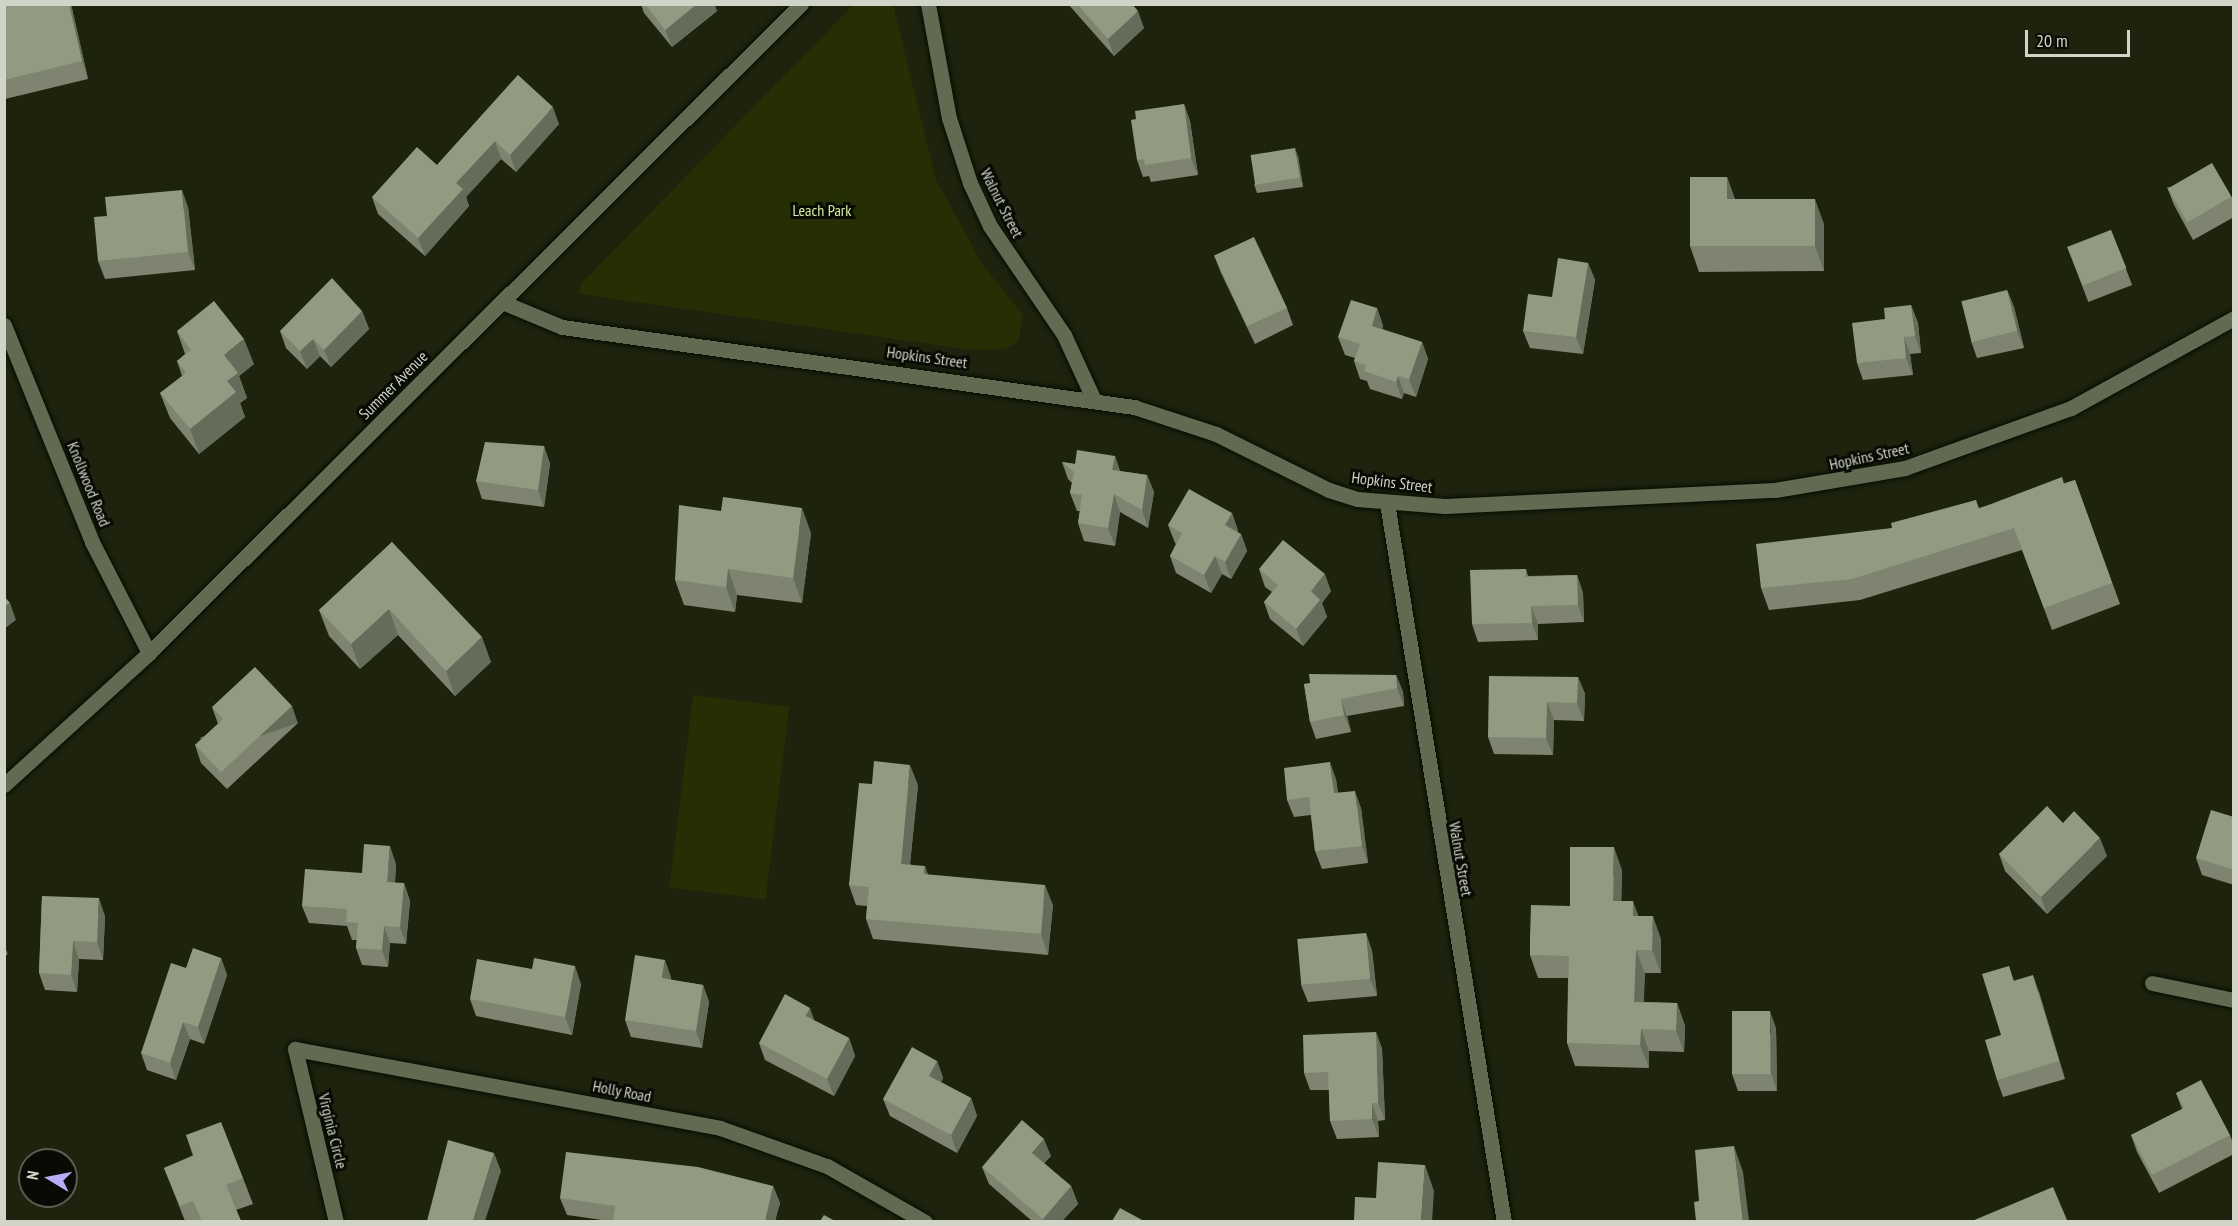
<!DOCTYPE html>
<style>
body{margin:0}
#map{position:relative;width:2238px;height:1226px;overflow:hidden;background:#1d230d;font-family:"PT Sans Narrow",sans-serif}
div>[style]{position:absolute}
.green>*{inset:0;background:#252f03;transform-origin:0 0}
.roads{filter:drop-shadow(0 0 2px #070c00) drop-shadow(0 0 2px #070c00)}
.minor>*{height:15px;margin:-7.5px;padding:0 7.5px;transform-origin:7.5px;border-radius:7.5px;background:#626a51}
.tertiary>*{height:15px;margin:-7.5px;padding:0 7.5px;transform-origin:7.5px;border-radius:7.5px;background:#626a51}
.wall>*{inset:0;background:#7e846f;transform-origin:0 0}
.shaded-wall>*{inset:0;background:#666c5a;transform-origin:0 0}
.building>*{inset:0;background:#929a81;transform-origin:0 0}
span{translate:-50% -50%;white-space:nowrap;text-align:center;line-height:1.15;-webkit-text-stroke:6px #080b04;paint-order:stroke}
.street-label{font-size:16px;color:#d0d5c7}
.park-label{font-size:16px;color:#d4ef8f}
.frame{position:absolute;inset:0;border:6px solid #d0d5c7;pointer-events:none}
.north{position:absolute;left:18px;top:1148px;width:60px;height:60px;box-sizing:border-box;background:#080b04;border:2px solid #585c52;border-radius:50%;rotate:280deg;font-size:16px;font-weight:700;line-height:24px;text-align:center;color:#d0d5c7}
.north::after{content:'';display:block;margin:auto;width:21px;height:27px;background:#b8abf7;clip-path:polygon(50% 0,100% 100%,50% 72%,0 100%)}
.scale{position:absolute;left:2025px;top:30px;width:105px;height:27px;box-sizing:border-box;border:3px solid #d0d5c7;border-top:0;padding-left:8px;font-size:18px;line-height:21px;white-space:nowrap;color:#d0d5c7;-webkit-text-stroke:4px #080b04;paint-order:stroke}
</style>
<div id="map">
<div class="green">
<div style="clip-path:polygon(853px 5px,893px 5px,936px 180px,983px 265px,1023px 315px,1018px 342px,1004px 349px,972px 350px,579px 294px,581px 284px)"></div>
<div style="left:693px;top:695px;width:97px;height:194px;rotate:7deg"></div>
</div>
<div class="roads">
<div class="minor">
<div style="left:928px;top:4px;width:116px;rotate:79.6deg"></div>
<div style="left:949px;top:118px;width:68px;rotate:72.1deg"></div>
<div style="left:970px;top:183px;width:47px;rotate:65.1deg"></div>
<div style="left:990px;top:226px;width:132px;rotate:55.8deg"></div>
<div style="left:1064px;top:335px;width:69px;rotate:65.3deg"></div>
<div style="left:502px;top:302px;width:65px;rotate:22.6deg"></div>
<div style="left:562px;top:327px;width:578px;rotate:7.96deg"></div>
<div style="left:1134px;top:407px;width:86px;rotate:18.2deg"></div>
<div style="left:1216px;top:434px;width:126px;rotate:26.4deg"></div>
<div style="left:1329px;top:490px;width:29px;rotate:18deg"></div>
<div style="left:1357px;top:499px;width:88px;rotate:4.5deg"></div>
<div style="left:1445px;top:506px;width:330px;rotate:-2.8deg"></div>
<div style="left:1775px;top:490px;width:132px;rotate:-9.6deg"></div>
<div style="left:1905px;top:468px;width:177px;rotate:-19.9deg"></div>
<div style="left:2071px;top:408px;width:186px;rotate:-28.9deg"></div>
<div style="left:4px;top:325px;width:234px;rotate:67.9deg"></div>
<div style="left:92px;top:542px;width:125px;rotate:62.8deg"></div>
<div style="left:1387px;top:503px;width:728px;rotate:80.76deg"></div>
<div style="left:2152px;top:983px;width:84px;rotate:11.7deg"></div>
<div style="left:336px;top:1222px;width:178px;rotate:-103.3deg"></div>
<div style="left:295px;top:1049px;width:432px;rotate:10.5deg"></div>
<div style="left:720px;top:1128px;width:114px;rotate:19.6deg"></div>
<div style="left:827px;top:1166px;width:113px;rotate:29.7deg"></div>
</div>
<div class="tertiary">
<div style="left:4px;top:785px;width:196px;rotate:-42.3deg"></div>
<div style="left:149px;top:653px;width:920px;rotate:-44.87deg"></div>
</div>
</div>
<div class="wall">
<div style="clip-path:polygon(4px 4px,71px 4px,88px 79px,5px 99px,4px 96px)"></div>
<div style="clip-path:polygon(641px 4px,714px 4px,717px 11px,672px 47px,644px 13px)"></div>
<div style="clip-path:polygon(1068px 4px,1132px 4px,1144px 28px,1114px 56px)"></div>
<div style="clip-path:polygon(518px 75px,559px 124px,516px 172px,501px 159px,466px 197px,469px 206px,425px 256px,378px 214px,372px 197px,437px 165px)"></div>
<div style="clip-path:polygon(1184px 104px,1190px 121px,1198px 175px,1151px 182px,1149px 176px,1143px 177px,1137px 160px,1136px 119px)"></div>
<div style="clip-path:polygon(1298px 156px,1303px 187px,1257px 193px,1254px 184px)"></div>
<div style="clip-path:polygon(1727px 177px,1735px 199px,1824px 224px,1824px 271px,1699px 272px,1690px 246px)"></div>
<div style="clip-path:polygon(2167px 187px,2232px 197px,2234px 203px,2234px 217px,2193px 240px,2174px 205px)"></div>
<div style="clip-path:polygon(188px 207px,195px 270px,105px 279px,98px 261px)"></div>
<div style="left:2111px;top:230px;width:59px;height:47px;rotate:69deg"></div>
<div style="clip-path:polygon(1214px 255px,1287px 308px,1293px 325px,1255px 344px,1221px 273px)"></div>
<div style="clip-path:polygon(1588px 263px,1595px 280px,1583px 354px,1530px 348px,1523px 331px,1552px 297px)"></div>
<div style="clip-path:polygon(2007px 290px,2014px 307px,2024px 348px,1977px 358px,1971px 341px)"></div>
<div style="clip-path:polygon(1911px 305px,1918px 323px,1921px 353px,1910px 354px,1913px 375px,1863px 380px,1857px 363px,1885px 319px)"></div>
<div style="clip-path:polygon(1377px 308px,1383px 326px,1382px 329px,1422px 342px,1428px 359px,1416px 397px,1404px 393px,1402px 399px,1370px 389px,1367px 381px,1360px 379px,1354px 361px,1355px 358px,1345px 355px,1338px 337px)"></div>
<div style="clip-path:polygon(362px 311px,369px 329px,331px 367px,320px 356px,307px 369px,286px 348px,280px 331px)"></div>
<div style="clip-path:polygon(177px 331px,254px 364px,239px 376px,247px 398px,240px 403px,245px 417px,199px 454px,170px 418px,160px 393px,182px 376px,177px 361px,185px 354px)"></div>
<div style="clip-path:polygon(544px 446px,550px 464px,544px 507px,482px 499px,476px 481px)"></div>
<div style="clip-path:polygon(1115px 456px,1120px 471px,1147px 475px,1154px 492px,1148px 528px,1120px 512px,1115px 546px,1084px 541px,1078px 523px,1080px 511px,1077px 511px,1070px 493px,1072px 483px,1068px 479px,1062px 462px,1075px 464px)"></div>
<div style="clip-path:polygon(2075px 480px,2120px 604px,2052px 630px,2022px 550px,1860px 600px,1769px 610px,1761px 588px,1892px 528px,1976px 500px,1979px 508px)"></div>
<div style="clip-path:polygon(721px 511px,811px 533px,802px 603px,737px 595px,735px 612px,684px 605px,675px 580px)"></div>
<div style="clip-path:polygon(1232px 513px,1238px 531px,1237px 532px,1241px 534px,1247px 551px,1231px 579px,1222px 574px,1211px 593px,1176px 573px,1170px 556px,1176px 544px,1175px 543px,1168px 525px)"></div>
<div style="clip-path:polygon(392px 542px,491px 662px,455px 696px,398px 635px,360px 669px,329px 636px,319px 610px)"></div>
<div style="clip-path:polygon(1259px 569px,1331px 591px,1322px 603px,1327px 617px,1303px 646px,1270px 619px,1264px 602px,1272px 592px,1265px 587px)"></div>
<div style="clip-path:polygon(1526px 569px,1528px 576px,1577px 575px,1583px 593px,1584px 622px,1538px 624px,1538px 640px,1478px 642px,1472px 624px)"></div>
<div style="clip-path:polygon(1396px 675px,1403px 692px,1404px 706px,1347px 716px,1351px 732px,1316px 739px,1310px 722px,1304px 684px)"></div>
<div style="clip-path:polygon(1578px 677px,1585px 694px,1584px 721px,1554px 720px,1553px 755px,1494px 754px,1488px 737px)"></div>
<div style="clip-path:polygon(212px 707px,298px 723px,227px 789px,201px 763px,195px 745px,218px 724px)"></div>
<div style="clip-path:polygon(1336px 779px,1338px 793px,1361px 808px,1368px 863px,1322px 869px,1315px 851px,1311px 815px,1294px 817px,1287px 800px)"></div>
<div style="clip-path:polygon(872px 784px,918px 785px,910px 864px,928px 875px,1053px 905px,1048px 955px,873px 939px,866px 919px,867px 906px,856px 905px,849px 885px)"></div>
<div style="clip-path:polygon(2234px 817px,2234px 885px,2202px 875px,2196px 858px)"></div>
<div style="clip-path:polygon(2063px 823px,2107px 856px,2047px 914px,2005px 871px,1999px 854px)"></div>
<div style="clip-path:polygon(396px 864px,395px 883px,404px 883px,410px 901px,406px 944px,390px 943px,388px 967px,362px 965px,356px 948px,357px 940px,352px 940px,347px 926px,309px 923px,302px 906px,362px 873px)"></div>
<div style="clip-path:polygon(1622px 870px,1621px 901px,1661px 939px,1661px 973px,1645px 973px,1643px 1002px,1677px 1003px,1685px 1026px,1684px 1052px,1649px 1051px,1649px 1068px,1575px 1066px,1567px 1043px,1568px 978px,1538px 978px,1530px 955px,1570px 906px)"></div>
<div style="clip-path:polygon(42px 896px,105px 916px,103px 960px,79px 959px,77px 992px,45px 990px,39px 973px)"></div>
<div style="clip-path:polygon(1366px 933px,1372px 951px,1377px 996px,1308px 1002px,1301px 985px)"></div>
<div style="clip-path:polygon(221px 958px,227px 975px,204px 1044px,190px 1039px,176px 1080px,147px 1070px,141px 1053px,186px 968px)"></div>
<div style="clip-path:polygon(2009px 966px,2014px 981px,2039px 992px,2065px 1079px,2003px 1097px,1997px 1080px)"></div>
<div style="clip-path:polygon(671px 977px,671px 980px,703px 985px,709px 1002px,702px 1048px,631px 1037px,625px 1020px)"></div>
<div style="clip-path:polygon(581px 984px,572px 1035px,476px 1016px,470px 999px)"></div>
<div style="clip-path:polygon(815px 1021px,849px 1038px,855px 1056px,834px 1096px,765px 1060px,759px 1043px)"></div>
<div style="clip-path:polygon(1776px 1028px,1777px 1091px,1738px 1091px,1732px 1074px)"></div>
<div style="clip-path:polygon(1376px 1032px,1382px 1049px,1385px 1120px,1378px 1121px,1379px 1137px,1337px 1139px,1330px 1121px,1329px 1090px,1310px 1090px,1304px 1073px)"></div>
<div style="clip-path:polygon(937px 1061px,943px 1078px,941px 1082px,971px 1098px,977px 1116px,957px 1153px,890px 1116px,883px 1099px)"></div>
<div style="clip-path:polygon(2176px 1093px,2230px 1135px,2234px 1146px,2234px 1154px,2159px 1193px,2137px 1152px,2131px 1135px,2182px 1109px)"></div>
<div style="clip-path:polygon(186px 1135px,243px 1178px,253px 1204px,236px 1210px,241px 1221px,185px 1221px,164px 1168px,193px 1156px)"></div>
<div style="clip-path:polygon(1051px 1156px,1044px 1163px,1071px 1186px,1078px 1204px,1062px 1221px,1032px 1221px,989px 1184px,982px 1167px)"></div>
<div style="clip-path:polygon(773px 1186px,780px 1203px,775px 1221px,609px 1221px,567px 1215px,560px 1198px)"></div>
</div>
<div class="shaded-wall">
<div style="clip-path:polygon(69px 4px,71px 4px,88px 79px,82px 61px)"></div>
<div style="clip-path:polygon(697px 4px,714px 4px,717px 11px,672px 47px,665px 30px)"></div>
<div style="clip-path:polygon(1138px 11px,1144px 28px,1114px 56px,1108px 39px)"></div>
<div style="clip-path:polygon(1184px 104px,1190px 121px,1198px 175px,1191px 158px)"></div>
<div style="clip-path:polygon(553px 107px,559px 124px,516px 172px,510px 155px)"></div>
<div style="clip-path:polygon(495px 141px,501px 159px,466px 197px,469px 206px,425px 256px,418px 238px,456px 183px)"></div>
<div style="clip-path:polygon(1295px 148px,1298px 156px,1303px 187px,1300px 178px)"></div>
<div style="clip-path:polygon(1727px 177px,1736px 203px,1727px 199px)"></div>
<div style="clip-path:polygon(182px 190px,188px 207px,195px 270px,188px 252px)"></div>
<div style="clip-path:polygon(1815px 199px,1824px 224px,1824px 271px,1815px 246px)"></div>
<div style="clip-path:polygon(1588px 263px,1595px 280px,1583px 354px,1576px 337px)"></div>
<div style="clip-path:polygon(2007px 290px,2014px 307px,2024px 348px,2017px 331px)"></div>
<div style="clip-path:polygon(1911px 305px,1918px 323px,1921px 353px,1915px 336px)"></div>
<div style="clip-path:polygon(1377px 308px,1383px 326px,1378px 343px,1372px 326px)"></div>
<div style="clip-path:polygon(362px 311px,369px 329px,331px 367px,324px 350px)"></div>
<div style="clip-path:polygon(1904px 337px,1910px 354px,1913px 375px,1906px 358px)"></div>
<div style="clip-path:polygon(244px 339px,254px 364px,239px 376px,247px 398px,240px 403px,245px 417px,199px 454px,190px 429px,227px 381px,224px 355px)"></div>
<div style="clip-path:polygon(313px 339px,320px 356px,307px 369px,300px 351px)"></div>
<div style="clip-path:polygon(1422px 342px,1428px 359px,1416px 397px,1409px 379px)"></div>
<div style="clip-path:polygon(1398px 376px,1404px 393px,1402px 399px,1396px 382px)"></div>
<div style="clip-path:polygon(544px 446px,550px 464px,544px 507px,538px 490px)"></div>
<div style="clip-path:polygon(1115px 456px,1121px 474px,1112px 470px)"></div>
<div style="clip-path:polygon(1147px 475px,1154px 492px,1148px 528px,1142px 510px)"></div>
<div style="clip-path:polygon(1114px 494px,1120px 512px,1115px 546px,1108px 528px)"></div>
<div style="clip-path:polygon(802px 508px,811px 533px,802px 603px,793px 578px)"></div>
<div style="clip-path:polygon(1232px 513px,1238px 531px,1231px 543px,1225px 525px)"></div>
<div style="clip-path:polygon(1241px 534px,1247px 551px,1231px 579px,1225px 562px)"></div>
<div style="clip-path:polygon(1215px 556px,1222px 574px,1211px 593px,1204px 575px)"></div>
<div style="clip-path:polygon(728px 569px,737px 595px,735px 612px,726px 587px)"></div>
<div style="clip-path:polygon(1325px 574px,1331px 591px,1322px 603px,1327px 617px,1303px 646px,1296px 629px,1311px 591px)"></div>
<div style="clip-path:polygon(1577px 575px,1583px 593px,1584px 622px,1578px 605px)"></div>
<div style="clip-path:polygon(10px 603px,16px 620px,4px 629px,4px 607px)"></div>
<div style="clip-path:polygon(1531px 606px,1538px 624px,1538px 640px,1532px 623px)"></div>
<div style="clip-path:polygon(389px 609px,398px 635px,360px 669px,351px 644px)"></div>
<div style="clip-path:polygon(482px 637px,491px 662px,455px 696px,446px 671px)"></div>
<div style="clip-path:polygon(1396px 675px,1403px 692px,1404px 706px,1397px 688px)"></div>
<div style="clip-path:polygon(1578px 677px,1585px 694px,1584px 721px,1577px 703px)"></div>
<div style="clip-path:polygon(1341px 699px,1347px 716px,1351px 732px,1344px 715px)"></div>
<div style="clip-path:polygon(1547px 702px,1554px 720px,1553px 755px,1546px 738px)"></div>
<div style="left:292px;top:706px;width:18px;height:97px;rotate:71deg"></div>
<div style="clip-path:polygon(1330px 762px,1336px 779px,1340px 811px,1334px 793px)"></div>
<div style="clip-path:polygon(910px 765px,918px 785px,908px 884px,901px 864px)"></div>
<div style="clip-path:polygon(1355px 791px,1361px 808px,1368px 863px,1362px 846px)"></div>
<div style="clip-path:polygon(2100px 838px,2107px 856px,2047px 914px,2041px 897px)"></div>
<div style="clip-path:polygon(390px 846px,396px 864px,394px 899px,387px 882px)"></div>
<div style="clip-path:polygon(1614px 847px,1622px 870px,1621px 923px,1613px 901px)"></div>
<div style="clip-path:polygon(925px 866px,932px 886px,924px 874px)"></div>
<div style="clip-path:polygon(404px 883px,410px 901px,406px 944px,400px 927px)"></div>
<div style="clip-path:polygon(1045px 885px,1053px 905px,1048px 955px,1041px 934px)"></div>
<div style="clip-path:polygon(99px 898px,105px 916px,103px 960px,97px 942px)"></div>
<div style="clip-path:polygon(1633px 901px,1641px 923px,1633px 916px)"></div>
<div style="clip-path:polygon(1653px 916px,1661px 939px,1661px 973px,1652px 950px)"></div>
<div style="clip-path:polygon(384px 926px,390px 943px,388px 967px,382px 950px)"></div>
<div style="clip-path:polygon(1366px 933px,1372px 951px,1377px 996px,1370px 979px)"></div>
<div style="clip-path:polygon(73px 941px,79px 959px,77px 992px,71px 975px)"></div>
<div style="clip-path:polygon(4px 945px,8px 954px,4px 957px)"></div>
<div style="clip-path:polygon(1636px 950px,1645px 973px,1643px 1025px,1634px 1002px)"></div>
<div style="clip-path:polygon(221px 958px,227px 975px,204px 1044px,198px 1027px)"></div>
<div style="clip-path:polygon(665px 960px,671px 977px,668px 996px,662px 978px)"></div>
<div style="clip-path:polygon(575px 966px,581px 984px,572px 1035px,565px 1017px)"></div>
<div style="clip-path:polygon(2033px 975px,2039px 992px,2065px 1079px,2059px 1061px)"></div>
<div style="clip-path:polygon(703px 985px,709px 1002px,702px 1048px,696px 1031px)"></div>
<div style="clip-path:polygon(1677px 1003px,1685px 1026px,1684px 1052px,1676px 1030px)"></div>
<div style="clip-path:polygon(810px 1008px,816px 1025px,806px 1016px)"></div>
<div style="clip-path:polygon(1770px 1011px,1776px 1028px,1777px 1091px,1771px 1073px)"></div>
<div style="clip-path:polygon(183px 1022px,190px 1039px,176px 1080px,170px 1063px)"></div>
<div style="clip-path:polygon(1641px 1029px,1649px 1051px,1649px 1068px,1640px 1045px)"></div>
<div style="clip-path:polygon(1376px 1032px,1382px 1049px,1385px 1120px,1378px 1103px)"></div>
<div style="clip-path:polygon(849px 1038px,855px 1056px,834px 1096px,827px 1079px)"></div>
<div style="clip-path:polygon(937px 1061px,943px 1078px,935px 1093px,929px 1076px)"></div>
<div style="clip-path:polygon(971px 1098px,977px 1116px,957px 1153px,951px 1135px)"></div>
<div style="clip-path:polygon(1372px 1103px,1378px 1121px,1379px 1137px,1372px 1119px)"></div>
<div style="clip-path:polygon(1044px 1139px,1051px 1156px,1038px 1170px,1032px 1153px)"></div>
<div style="clip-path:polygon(1734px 1146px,1743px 1172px,1749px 1221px,1743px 1221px)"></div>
<div style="clip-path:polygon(494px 1153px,501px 1171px,485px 1221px,473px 1221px)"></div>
<div style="clip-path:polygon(1425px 1165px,1434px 1191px,1432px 1221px,1421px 1221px)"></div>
<div style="clip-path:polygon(773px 1186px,780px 1203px,775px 1221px,765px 1221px)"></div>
<div style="clip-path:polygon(1071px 1186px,1078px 1204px,1062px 1221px,1044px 1221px,1043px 1219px)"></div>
</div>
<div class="building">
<div style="clip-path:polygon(4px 4px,69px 4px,82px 61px,4px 80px)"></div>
<div style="clip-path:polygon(645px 4px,697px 4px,665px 30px)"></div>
<div style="clip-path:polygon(1077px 4px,1132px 4px,1138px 11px,1108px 39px)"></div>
<div style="clip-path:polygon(518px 75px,553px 107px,510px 155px,495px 141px,456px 183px,463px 189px,418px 238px,372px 197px,417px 147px,437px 165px)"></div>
<div style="clip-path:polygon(1184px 104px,1191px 158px,1145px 165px,1144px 159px,1137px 160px,1131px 120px,1136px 119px,1135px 111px)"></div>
<div style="left:1295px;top:148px;width:30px;height:45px;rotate:81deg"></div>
<div style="left:2212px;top:163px;width:39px;height:51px;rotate:60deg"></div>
<div style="clip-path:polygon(1690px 177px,1727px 177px,1727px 199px,1815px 199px,1815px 246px,1690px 246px)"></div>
<div style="clip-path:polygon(182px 190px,188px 252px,98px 261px,94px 217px,107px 216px,105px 197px)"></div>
<div style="left:2111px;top:230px;width:41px;height:47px;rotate:68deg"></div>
<div style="left:1254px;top:237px;width:78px;height:44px;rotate:65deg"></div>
<div style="clip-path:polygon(1558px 258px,1588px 263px,1576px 337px,1523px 331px,1528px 294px,1552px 297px)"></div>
<div style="clip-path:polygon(332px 278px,362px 311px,324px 350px,313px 339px,300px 351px,280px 331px)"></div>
<div style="left:2007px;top:290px;width:42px;height:47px;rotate:76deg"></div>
<div style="clip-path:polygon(1351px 300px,1377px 308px,1372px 326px,1422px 342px,1409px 379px,1398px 376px,1396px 382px,1364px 371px,1366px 365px,1354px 361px,1360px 344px,1338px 337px)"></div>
<div style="clip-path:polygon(214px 301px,244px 339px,224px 355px,238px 373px,227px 381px,236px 392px,190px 429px,160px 393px,186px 373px,177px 361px,191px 350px,177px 331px)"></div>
<div style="clip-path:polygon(1911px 305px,1915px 336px,1904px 337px,1906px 358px,1857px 363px,1852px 323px,1885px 319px,1884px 308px)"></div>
<div style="clip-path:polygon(485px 442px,544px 446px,538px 490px,476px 481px)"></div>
<div style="clip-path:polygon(1077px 450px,1115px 456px,1112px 470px,1147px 475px,1142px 510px,1114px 494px,1108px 528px,1078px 523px,1082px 495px,1070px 493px,1074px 472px,1062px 462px,1075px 464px)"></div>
<div style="clip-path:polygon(2062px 477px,2064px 484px,2075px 480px,2112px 583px,2044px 608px,2014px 528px,1852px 579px,1761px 588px,1756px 544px,1892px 528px,1891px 523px,1976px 500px,1978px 509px)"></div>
<div style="clip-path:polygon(1189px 489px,1232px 513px,1225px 525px,1241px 534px,1225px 562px,1215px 556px,1204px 575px,1170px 556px,1182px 533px,1168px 525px)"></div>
<div style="clip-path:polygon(723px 497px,802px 508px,793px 578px,728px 569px,726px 587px,675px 580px,679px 505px,721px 511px)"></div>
<div style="clip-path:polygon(1283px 540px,1325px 574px,1311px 591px,1320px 600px,1296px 629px,1264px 602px,1278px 585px,1259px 569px)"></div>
<div style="clip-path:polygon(392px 542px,482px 637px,446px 671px,389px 609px,351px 644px,319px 610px)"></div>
<div style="clip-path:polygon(1526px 569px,1525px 577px,1577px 575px,1578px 605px,1531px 606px,1532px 623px,1472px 624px,1470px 570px)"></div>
<div style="clip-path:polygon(4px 596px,10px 603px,4px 607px)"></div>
<div style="clip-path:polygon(255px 667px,292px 706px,221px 772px,195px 745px,223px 719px,212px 707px)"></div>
<div style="clip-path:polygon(1309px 674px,1396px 675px,1397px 688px,1341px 699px,1344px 715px,1310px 722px,1304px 684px,1310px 683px)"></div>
<div style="clip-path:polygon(1489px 676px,1578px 677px,1577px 703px,1547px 702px,1546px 738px,1488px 737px)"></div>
<div style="clip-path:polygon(874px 761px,910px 765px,901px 864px,925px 866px,924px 874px,1045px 885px,1041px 934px,866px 919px,869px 887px,849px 885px,859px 783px,872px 784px)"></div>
<div style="clip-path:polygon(1330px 762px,1334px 793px,1355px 791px,1362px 846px,1315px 851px,1309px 797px,1287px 800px,1284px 768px)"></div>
<div style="clip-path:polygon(2047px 806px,2063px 823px,2074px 811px,2100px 838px,2041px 897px,1999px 854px)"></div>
<div style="clip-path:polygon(2211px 810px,2234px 817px,2234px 870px,2196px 858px)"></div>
<div style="clip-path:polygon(364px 844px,390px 846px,387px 882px,404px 883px,400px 927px,384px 926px,382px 950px,356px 948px,358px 923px,346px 922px,347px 909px,302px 906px,305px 869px,362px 873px)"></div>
<div style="clip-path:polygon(1570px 847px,1614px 847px,1613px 901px,1633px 901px,1633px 916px,1653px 916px,1652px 950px,1636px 950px,1634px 1002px,1677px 1003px,1676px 1030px,1641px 1029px,1640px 1045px,1567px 1043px,1569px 956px,1530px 955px,1530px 938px,1531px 905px,1570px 906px)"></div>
<div style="clip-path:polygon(42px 896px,99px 898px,97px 942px,73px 941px,71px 975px,39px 973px)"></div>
<div style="left:1366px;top:933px;width:46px;height:69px;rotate:85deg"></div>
<div style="clip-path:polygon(193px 948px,221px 958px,198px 1027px,183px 1022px,170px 1063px,141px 1053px,171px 963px,186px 968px)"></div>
<div style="clip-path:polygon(635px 955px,665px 960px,662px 978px,703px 985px,696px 1031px,625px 1020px)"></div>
<div style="clip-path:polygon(534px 958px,575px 966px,565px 1017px,470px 999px,477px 959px,532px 969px)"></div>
<div style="clip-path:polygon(2009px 966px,2013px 981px,2033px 975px,2059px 1061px,1997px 1080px,1985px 1040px,2001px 1035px,1982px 974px)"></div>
<div style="clip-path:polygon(785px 994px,810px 1008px,806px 1016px,849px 1038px,827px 1079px,759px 1043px)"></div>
<div style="left:1732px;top:1011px;width:38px;height:63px"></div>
<div style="clip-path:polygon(1376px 1032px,1378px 1103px,1372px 1103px,1372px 1119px,1330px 1121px,1328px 1072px,1304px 1073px,1303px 1035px)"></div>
<div style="clip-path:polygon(912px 1047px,937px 1061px,929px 1076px,971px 1098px,951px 1135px,883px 1099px)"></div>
<div style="clip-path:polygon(2201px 1080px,2230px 1135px,2152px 1175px,2131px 1135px,2184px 1108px,2176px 1093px)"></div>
<div style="clip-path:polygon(1022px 1120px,1044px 1139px,1032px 1153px,1071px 1186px,1043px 1219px,982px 1167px)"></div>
<div style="clip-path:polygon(221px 1122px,243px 1178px,226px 1185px,241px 1221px,202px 1221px,193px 1201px,180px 1206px,164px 1168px,194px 1155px,186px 1135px)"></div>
<div style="clip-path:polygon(448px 1140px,494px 1153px,473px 1221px,427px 1221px)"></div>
<div style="clip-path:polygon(1734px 1146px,1743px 1221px,1696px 1221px,1694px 1202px,1699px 1201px,1695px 1150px)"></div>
<div style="clip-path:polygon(566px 1152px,698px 1167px,773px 1186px,765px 1221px,728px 1221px,723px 1220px,723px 1221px,646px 1221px,641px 1220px,641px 1221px,613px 1221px,615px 1206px,560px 1198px)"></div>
<div style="clip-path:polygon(1378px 1162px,1425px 1165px,1421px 1221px,1354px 1221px,1355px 1197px,1376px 1198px)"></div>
<div style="clip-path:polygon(2053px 1187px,2067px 1220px,2063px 1221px,1972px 1221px)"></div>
<div style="clip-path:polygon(1120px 1208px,1144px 1221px,1112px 1221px)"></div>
<div style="clip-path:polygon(824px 1215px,835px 1221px,820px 1221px)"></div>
</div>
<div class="street-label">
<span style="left:1002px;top:203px;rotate:63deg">Walnut Street</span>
<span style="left:927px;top:357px;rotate:8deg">Hopkins Street</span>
<span style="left:393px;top:385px;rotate:-45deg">Summer Avenue</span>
<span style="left:1869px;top:456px;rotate:-12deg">Hopkins Street</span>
<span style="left:1392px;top:482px;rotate:7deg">Hopkins Street</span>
<span style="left:89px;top:484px;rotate:68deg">Knollwood Road</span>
<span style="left:1461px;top:859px;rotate:80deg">Walnut Street</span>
<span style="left:622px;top:1091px;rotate:11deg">Holly Road</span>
<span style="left:333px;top:1131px;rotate:76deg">Virginia Circle</span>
</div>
<div class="park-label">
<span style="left:822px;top:210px">Leach Park</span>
</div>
<div class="frame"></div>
<div class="north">N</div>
<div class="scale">20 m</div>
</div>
